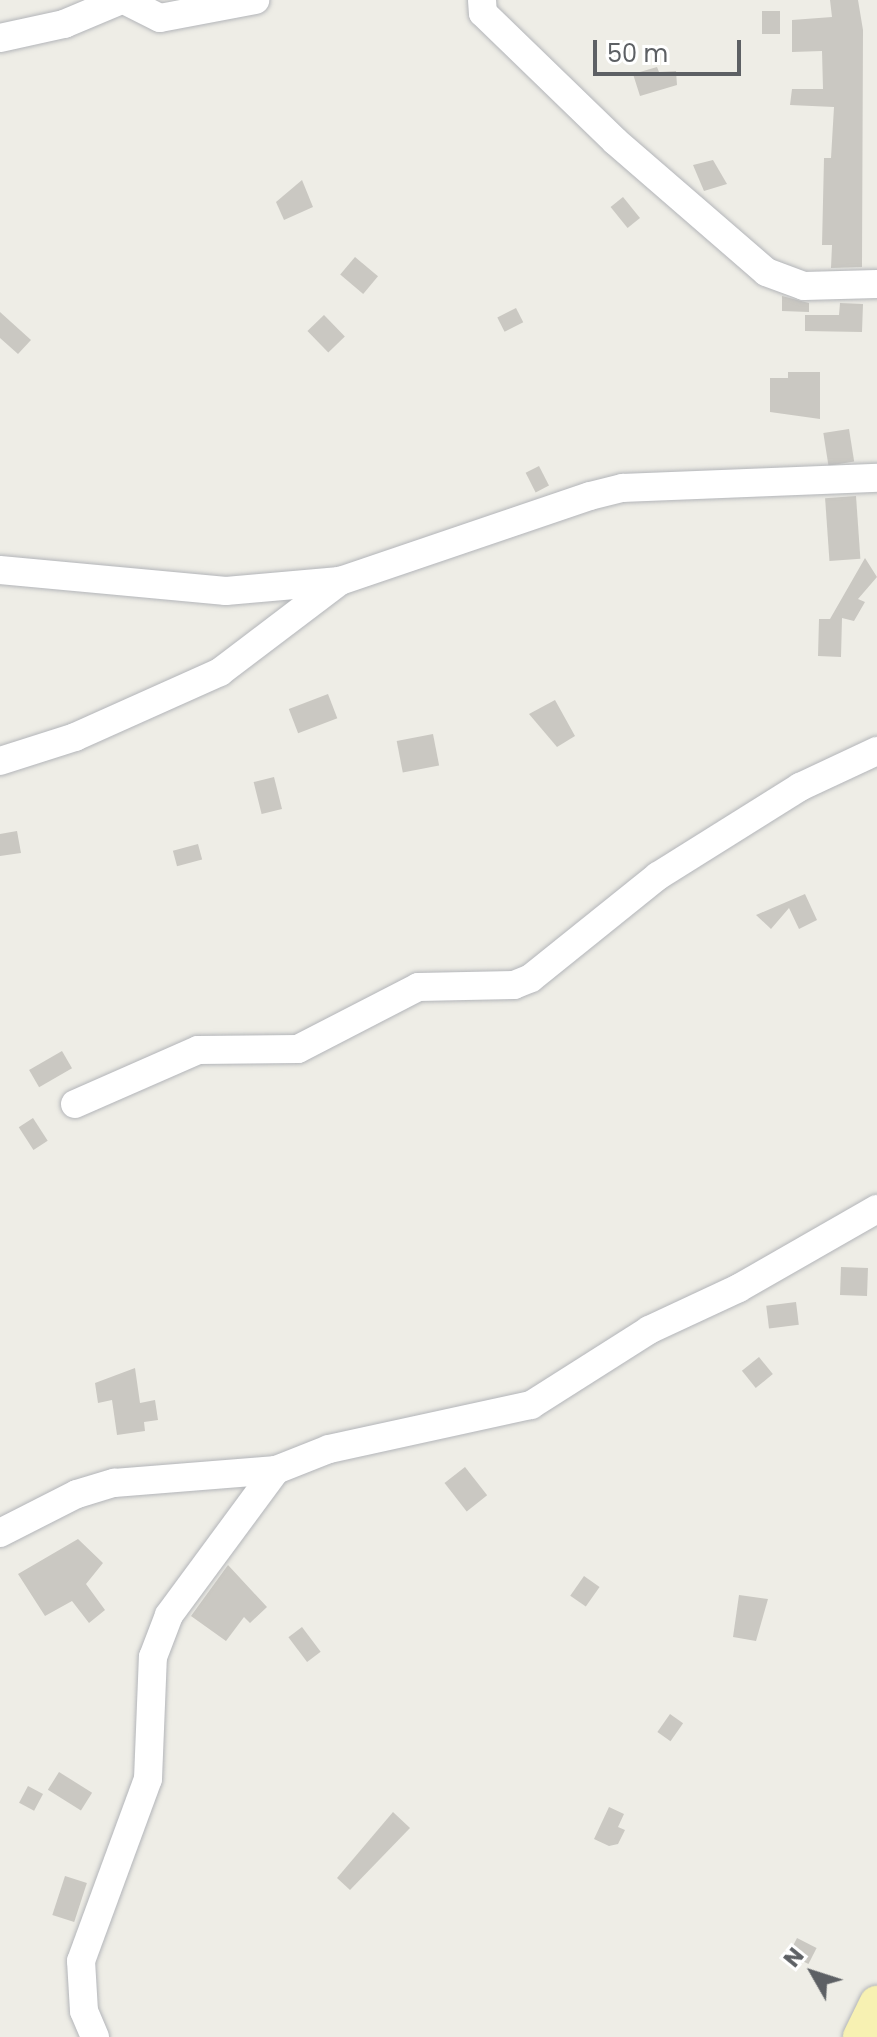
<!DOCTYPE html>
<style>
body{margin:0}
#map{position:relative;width:877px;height:2037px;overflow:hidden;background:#eeede6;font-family:Poppins,sans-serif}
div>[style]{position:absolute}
.building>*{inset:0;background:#cac8c2;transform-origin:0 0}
.roads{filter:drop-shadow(0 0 2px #b3b5b9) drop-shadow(0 0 2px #b3b5b9)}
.minor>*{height:28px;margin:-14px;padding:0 14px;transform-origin:14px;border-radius:14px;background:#fff}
.major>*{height:36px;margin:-18px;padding:0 18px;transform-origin:18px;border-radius:18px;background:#f7f1b2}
span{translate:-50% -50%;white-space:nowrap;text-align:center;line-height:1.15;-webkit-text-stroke:6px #fff;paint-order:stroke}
.north{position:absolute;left:773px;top:1933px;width:80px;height:80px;-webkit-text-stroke:6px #fff;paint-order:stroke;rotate:309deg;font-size:22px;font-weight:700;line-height:32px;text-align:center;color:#5d6064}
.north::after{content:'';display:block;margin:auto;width:28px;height:36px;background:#5d6064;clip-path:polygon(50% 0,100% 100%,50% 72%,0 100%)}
.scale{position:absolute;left:593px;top:40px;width:148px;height:36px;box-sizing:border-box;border:4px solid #5d6064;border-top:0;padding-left:10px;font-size:24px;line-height:28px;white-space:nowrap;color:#5d6064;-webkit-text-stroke:6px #fff;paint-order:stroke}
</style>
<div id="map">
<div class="building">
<div style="clip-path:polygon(830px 0,858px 0,863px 30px,862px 267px,831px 268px,832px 245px,822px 245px,824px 158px,831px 158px,834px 107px,790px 105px,792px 89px,823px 89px,822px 51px,792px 52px,792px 20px,832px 17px)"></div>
<div style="left:762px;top:11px;width:18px;height:23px"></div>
<div style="clip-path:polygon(657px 67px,659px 72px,676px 71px,677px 85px,640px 96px,633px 74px)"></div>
<div style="clip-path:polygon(713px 160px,727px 184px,704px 191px,693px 165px)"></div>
<div style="clip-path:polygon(302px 180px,313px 207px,284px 220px,276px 202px)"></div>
<div style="left:623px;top:197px;width:27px;height:16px;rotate:51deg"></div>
<div style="left:355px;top:257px;width:30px;height:23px;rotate:40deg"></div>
<div style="clip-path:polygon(782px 296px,809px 303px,809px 312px,782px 311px)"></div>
<div style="clip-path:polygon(840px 303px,863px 304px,862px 332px,805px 331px,805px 315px,839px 315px)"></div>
<div style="left:516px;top:308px;width:16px;height:21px;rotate:63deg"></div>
<div style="clip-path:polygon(0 312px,31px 340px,18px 354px,0 338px)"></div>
<div style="left:324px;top:315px;width:30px;height:23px;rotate:46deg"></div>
<div style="clip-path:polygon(788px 372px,820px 372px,820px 419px,770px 412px,770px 378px,788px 378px)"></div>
<div style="left:849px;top:429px;width:33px;height:26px;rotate:81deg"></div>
<div style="left:539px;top:466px;width:22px;height:15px;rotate:63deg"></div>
<div style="left:856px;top:496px;width:63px;height:31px;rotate:86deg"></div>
<div style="clip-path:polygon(865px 558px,877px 577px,858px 599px,865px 602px,854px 621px,842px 618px,841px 657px,818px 656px,819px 619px,830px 619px)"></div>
<div style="left:328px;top:694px;width:26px;height:42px;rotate:69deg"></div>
<div style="clip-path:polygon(555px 700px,575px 736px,557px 747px,529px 714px)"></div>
<div style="left:433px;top:734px;width:32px;height:37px;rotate:79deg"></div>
<div style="left:274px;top:777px;width:33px;height:21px;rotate:76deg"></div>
<div style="clip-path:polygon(17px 831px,21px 853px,0 856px,0 834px)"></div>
<div style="left:198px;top:844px;width:16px;height:26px;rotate:75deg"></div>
<div style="clip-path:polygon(805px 894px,817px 920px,799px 929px,789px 908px,771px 929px,756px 915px)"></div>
<div style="left:62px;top:1051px;width:20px;height:38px;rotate:60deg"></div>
<div style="left:33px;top:1118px;width:27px;height:17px;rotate:57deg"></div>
<div style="left:841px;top:1267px;width:27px;height:28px;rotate:2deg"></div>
<div style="left:796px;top:1302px;width:23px;height:30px;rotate:83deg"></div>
<div style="left:759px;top:1357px;width:22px;height:22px;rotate:51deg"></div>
<div style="clip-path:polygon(135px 1368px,140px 1403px,155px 1400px,158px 1420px,144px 1422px,145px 1431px,117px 1435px,112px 1400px,98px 1403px,95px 1383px)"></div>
<div style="left:465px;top:1467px;width:36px;height:26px;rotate:52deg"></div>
<div style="clip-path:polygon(78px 1539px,103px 1563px,86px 1584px,105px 1610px,89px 1623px,72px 1601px,45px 1616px,18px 1574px)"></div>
<div style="clip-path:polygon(228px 1565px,267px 1607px,250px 1623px,244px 1617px,226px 1641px,191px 1616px)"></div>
<div style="left:584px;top:1576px;width:19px;height:24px;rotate:35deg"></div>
<div style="clip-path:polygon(739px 1595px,768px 1599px,756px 1641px,733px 1637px)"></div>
<div style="left:302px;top:1627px;width:31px;height:17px;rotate:53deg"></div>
<div style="left:670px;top:1714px;width:16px;height:22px;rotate:35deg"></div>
<div style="left:59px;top:1772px;width:39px;height:21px;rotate:32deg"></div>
<div style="left:28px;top:1786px;width:17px;height:19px;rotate:28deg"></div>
<div style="clip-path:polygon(609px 1807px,624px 1814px,618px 1827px,625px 1830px,618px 1844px,609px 1846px,594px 1839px)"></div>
<div style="clip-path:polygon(393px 1812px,410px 1828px,350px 1890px,337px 1878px)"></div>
<div style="left:65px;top:1876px;width:23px;height:41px;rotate:18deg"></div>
<div style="left:797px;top:1938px;width:22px;height:18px;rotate:27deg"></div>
</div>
<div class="roads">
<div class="minor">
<div style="left:124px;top:0;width:40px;rotate:26.6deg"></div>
<div style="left:160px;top:18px;width:97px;rotate:-10.7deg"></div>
<div style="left:482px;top:0;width:13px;rotate:86deg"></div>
<div style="left:483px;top:13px;width:184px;rotate:44.1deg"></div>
<div style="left:615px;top:141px;width:200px;rotate:40.9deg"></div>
<div style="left:766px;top:272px;width:40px;rotate:20.2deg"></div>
<div style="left:804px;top:286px;width:73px;rotate:-1.6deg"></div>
<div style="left:0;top:38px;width:66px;rotate:-12.3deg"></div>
<div style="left:64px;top:24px;width:62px;rotate:-22.8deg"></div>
<div style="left:0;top:570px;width:227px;rotate:5.3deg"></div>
<div style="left:226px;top:591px;width:114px;rotate:-5deg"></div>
<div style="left:0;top:761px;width:79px;rotate:-17.7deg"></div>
<div style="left:75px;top:737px;width:159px;rotate:-24.1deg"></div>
<div style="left:220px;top:672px;width:151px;rotate:-37.2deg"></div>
<div style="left:340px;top:581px;width:264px;rotate:-18.8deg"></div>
<div style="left:590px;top:496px;width:34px;rotate:-14deg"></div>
<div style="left:623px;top:488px;width:254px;rotate:-2.3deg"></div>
<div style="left:75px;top:1104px;width:134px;rotate:-23.7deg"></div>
<div style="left:198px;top:1050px;width:100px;rotate:-0.6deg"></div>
<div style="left:298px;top:1049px;width:135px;rotate:-27.3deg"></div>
<div style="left:418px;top:987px;width:96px;rotate:-1.2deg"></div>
<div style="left:514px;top:985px;width:18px;rotate:-22deg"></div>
<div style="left:531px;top:978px;width:163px;rotate:-38.8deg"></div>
<div style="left:658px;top:876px;width:168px;rotate:-32.1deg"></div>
<div style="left:800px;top:787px;width:85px;rotate:-25.1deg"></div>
<div style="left:0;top:1533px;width:86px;rotate:-26.9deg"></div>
<div style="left:77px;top:1494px;width:39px;rotate:-17deg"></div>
<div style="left:114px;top:1483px;width:163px;rotate:-4.6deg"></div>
<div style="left:276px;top:1470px;width:57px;rotate:-21.6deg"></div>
<div style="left:329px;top:1449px;width:207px;rotate:-12.3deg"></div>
<div style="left:531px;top:1405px;width:140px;rotate:-32.4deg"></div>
<div style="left:649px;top:1330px;width:99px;rotate:-25deg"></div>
<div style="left:739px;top:1288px;width:159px;rotate:-29.8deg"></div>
<div style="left:95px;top:2037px;width:28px;rotate:-113deg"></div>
<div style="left:84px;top:2011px;width:50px;rotate:-93.4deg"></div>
<div style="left:81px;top:1961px;width:194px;rotate:-69.8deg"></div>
<div style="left:148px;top:1779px;width:122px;rotate:-87.7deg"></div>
<div style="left:153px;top:1657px;width:45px;rotate:-69.1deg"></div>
<div style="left:169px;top:1615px;width:180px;rotate:-53.6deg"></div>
</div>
<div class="major">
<div style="left:861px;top:2037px;width:37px;rotate:-64deg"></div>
</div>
</div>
<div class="north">N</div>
<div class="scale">50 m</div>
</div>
